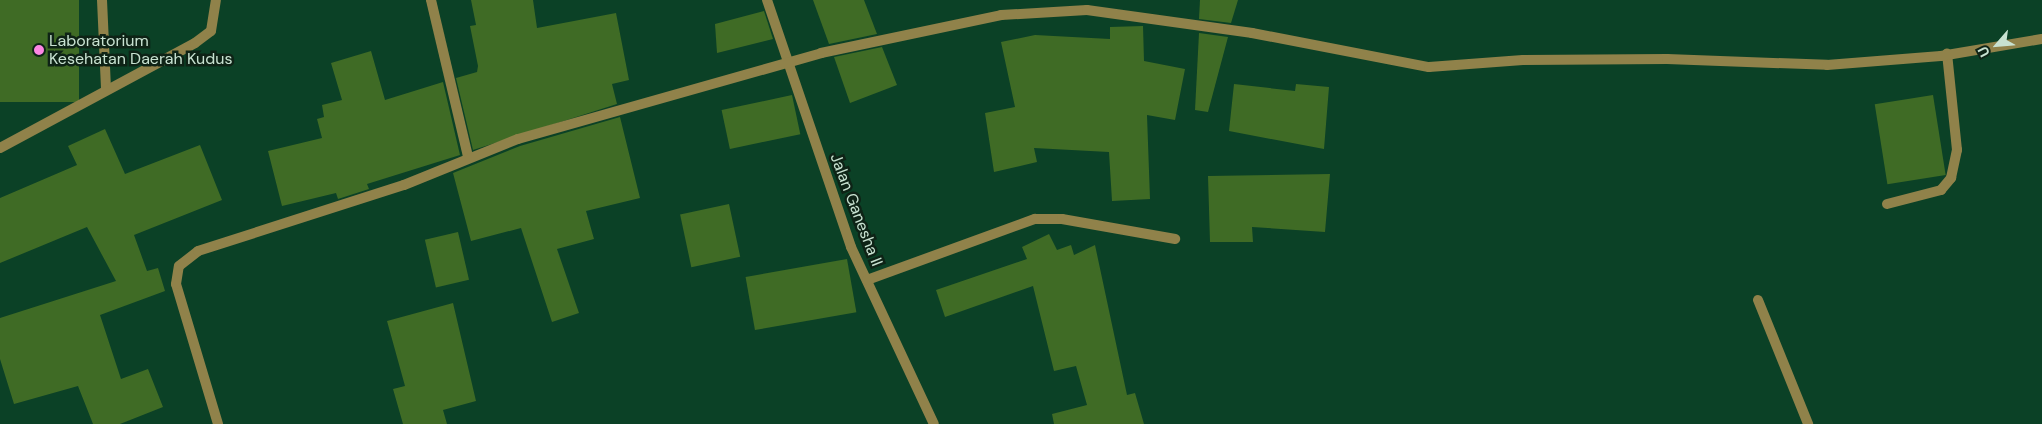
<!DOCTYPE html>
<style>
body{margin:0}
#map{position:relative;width:2042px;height:424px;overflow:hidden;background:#0b4126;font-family:"DM Sans",sans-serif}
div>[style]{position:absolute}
.building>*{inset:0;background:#3f6b25;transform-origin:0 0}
.lane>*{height:10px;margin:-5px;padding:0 5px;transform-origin:5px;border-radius:5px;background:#90824a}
.street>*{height:10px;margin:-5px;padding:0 5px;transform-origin:5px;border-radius:5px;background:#90824a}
.dots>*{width:14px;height:14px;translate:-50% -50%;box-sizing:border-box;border:2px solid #0e2316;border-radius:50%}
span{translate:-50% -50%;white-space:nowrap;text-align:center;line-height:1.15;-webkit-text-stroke:5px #0e2316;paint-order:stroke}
.poi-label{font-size:16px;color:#c8e2d1}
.left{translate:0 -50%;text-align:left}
.street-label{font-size:16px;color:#c8e2d1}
.north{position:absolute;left:1972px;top:20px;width:50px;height:50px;-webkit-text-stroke:4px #0e2316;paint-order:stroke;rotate:243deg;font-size:14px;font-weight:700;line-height:20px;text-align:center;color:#c8e2d1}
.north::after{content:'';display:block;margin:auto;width:18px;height:22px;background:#c8e2d1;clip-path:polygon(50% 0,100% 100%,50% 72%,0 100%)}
</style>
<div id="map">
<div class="building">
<div style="left:0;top:0;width:79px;height:102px"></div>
<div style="clip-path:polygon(471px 0,533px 0,537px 28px,616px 13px,629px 80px,612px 84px,617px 104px,473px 150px,456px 78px,477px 72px,478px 66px,470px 26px,476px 25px)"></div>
<div style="clip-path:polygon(813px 0,864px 0,877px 34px,829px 44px)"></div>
<div style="clip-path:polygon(1200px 0,1238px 0,1231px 23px,1199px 19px)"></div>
<div style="clip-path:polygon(764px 11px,773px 39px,717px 53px,715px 24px)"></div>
<div style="clip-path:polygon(1143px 26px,1144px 61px,1185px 69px,1175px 120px,1147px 115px,1150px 199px,1112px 201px,1109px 152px,1034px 148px,1037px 162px,994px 172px,985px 113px,1015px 107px,1001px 42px,1035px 35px,1110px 39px,1110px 27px)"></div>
<div style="clip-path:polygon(1199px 33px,1228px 37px,1208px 112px,1195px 110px)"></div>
<div style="clip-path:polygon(882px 47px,897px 85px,850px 103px,834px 57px)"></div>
<div style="clip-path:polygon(371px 51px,385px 100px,443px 82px,460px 155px,367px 184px,369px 189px,338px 199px,336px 193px,282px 206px,268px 151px,322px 138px,317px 119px,324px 117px,322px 105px,342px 100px,331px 63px)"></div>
<div style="clip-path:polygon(1234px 84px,1295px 91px,1296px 84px,1329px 87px,1324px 149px,1229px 131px)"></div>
<div style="left:792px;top:95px;width:40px;height:72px;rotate:78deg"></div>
<div style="left:1933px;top:95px;width:81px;height:59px;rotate:81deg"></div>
<div style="clip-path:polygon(620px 117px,640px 198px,586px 211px,594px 239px,557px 249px,579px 313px,552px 322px,521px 228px,471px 241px,453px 173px,520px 146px)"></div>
<div style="clip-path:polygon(105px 129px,125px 174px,200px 145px,222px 200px,134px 235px,147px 271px,158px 268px,165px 291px,100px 315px,121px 379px,148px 369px,163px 407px,120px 424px,93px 424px,78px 386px,14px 404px,0 359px,0 318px,116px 281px,87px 227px,0 263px,0 198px,77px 165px,68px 146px)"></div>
<div style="clip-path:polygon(1330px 174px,1325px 232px,1252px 227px,1253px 242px,1210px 242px,1208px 176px)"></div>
<div style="left:729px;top:204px;width:54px;height:50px;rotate:78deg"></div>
<div style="left:458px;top:232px;width:49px;height:34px;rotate:77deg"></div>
<div style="clip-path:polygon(1049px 234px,1057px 250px,1071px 245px,1074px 255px,1095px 245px,1127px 395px,1135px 393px,1144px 424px,1054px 424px,1052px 414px,1087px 405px,1076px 366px,1054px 371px,1033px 286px,945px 317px,936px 290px,1027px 259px,1022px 247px)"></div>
<div style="left:847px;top:259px;width:54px;height:103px;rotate:80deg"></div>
<div style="clip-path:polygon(453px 303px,476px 401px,443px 410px,447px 424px,403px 424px,393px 389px,405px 386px,387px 321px)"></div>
</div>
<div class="lane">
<div style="left:102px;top:0;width:89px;rotate:87.4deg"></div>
</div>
<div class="street">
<div style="left:431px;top:0;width:161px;rotate:76.7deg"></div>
<div style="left:767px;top:0;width:261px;rotate:71.2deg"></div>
<div style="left:851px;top:247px;width:195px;rotate:64.9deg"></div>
<div style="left:0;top:148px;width:221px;rotate:-28.3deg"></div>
<div style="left:195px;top:43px;width:20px;rotate:-37deg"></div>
<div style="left:211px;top:31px;width:31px;rotate:-81deg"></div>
<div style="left:1887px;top:204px;width:56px;rotate:-14.5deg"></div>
<div style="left:1941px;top:190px;width:16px;rotate:-50deg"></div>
<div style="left:1951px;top:178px;width:29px;rotate:-78deg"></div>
<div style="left:1957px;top:150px;width:97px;rotate:-95.9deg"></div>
<div style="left:867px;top:280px;width:179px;rotate:-20deg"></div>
<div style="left:1035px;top:219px;width:27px"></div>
<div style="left:1062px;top:219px;width:115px;rotate:10deg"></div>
<div style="left:1758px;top:300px;width:134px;rotate:68deg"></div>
<div style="left:218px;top:424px;width:146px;rotate:-106.7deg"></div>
<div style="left:176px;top:284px;width:18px;rotate:-81deg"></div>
<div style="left:179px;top:266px;width:24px;rotate:-38deg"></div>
<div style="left:198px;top:251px;width:216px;rotate:-17.8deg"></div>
<div style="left:404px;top:185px;width:123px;rotate:-22deg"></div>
<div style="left:518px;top:139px;width:315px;rotate:-15.8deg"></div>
<div style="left:821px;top:53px;width:184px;rotate:-11.9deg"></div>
<div style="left:1001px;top:15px;width:86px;rotate:-3.3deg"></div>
<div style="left:1087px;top:10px;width:167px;rotate:7.9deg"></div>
<div style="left:1252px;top:33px;width:180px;rotate:10.9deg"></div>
<div style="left:1429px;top:67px;width:94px;rotate:-4.3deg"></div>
<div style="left:1523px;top:60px;width:144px;rotate:-0.4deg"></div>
<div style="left:1667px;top:59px;width:160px;rotate:2.1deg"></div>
<div style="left:1827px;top:65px;width:114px;rotate:-4.5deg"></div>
<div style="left:1941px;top:56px;width:102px;rotate:-9.6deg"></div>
</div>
<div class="dots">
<div style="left:39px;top:50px;background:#fc86e3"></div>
</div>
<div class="poi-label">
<span class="left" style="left:49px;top:50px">Laboratorium<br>Kesehatan Daerah Kudus</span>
</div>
<div class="street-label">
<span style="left:856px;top:210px;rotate:69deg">Jalan Ganesha II</span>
</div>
<div class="north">U</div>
</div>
